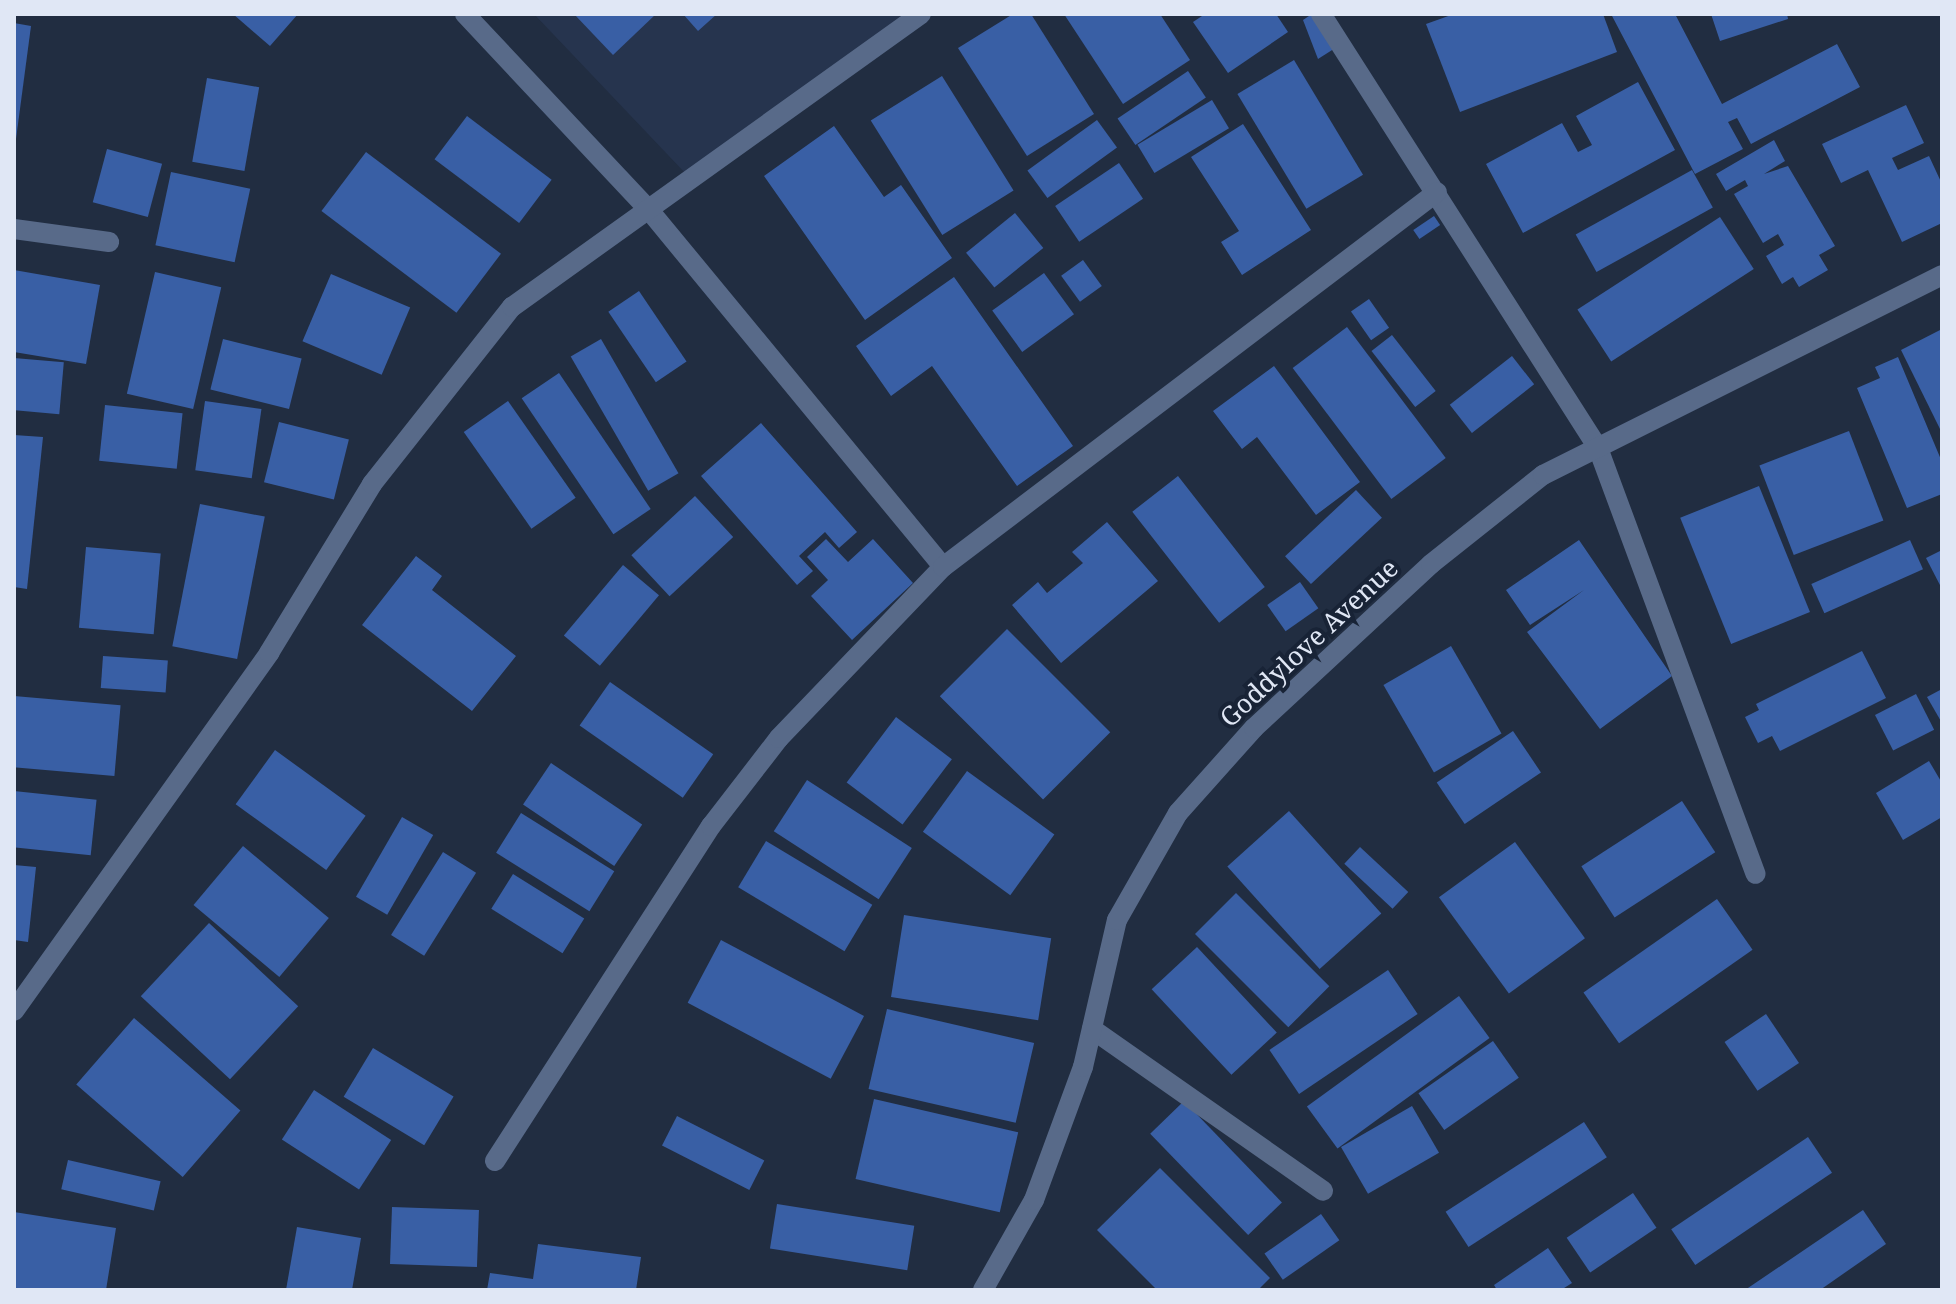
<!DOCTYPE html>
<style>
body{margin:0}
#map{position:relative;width:1956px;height:1304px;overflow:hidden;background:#212d41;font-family:"Noto Serif",serif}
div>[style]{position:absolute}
.built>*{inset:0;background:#26344e}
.building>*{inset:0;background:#395fa5;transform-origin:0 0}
.minor>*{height:20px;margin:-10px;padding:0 10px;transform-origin:10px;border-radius:10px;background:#586a89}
span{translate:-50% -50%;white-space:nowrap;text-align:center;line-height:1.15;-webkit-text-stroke:8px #182336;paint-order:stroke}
.street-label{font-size:26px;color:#e0e7f5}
.frame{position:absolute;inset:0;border:16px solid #e0e7f5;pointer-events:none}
</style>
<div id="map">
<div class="built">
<div style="clip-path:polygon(534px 14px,910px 14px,687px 175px)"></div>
</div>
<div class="building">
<div style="clip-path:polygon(233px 14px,298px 14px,270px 46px)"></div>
<div style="clip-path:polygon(574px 14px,656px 14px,613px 55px)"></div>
<div style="clip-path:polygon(683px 14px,717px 14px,698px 31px)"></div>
<div style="clip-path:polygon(1013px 14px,1031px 14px,1094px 114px,1027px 156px,958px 48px)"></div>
<div style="clip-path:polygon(1064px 14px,1160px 14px,1190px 60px,1123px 104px)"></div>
<div style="clip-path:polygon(1205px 14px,1276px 14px,1288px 32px,1228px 73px,1193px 22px)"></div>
<div style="clip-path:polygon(1312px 14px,1340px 45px,1318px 59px,1303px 20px)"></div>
<div style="clip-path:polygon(1454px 14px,1603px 14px,1617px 52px,1460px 112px,1426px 24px)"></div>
<div style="clip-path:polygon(1611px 14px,1675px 14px,1722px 104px,1837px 44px,1860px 87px,1751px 144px,1737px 118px,1728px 122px,1743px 149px,1695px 174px)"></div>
<div style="clip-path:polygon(1711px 14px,1787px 14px,1788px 19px,1720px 41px)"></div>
<div style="clip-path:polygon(14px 23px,31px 26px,16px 139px,14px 139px)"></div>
<div style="left:1294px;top:60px;width:134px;height:66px;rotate:59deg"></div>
<div style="left:1188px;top:71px;width:32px;height:85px;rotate:56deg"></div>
<div style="left:942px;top:76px;width:135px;height:84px;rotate:58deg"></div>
<div style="left:207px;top:78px;width:53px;height:85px;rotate:10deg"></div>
<div style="clip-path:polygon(1638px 82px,1675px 150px,1523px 233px,1486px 164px,1562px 123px,1578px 152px,1592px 145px,1576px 116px)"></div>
<div style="left:1212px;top:100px;width:33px;height:87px;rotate:59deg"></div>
<div style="clip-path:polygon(1906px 105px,1924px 143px,1892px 158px,1898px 170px,1929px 156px,1942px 184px,1942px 223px,1902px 242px,1868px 170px,1841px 183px,1822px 144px)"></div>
<div style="left:467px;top:116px;width:106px;height:54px;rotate:37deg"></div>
<div style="left:1097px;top:120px;width:34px;height:86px;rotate:54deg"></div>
<div style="clip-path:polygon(1243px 124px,1311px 230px,1242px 275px,1221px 242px,1239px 231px,1191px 157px)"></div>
<div style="clip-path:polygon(834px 126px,884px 197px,901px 185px,952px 258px,865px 320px,764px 176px)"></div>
<div style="clip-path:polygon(1774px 140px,1785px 161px,1764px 174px,1788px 166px,1835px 246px,1819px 255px,1828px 270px,1799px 287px,1793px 277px,1782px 284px,1766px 256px,1784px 245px,1778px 234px,1763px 243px,1734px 194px,1748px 186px,1745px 180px,1726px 191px,1716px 174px)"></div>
<div style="left:107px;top:149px;width:57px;height:55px;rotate:15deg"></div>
<div style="left:366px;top:152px;width:169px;height:74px;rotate:37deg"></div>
<div style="left:1119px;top:163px;width:43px;height:77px;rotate:56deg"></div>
<div style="left:1692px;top:170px;width:43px;height:133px;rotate:61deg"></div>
<div style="left:171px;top:172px;width:81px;height:75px;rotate:12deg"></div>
<div style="left:1015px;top:213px;width:45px;height:63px;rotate:51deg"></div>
<div style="left:1434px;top:216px;width:11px;height:25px;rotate:56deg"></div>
<div style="left:1720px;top:217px;width:62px;height:170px;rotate:57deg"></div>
<div style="left:1083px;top:260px;width:32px;height:27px;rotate:54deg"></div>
<div style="clip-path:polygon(14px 270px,100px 285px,86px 364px,14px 352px)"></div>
<div style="left:155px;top:272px;width:68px;height:125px;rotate:13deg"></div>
<div style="left:1044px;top:273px;width:51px;height:64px;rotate:54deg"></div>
<div style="left:331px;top:274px;width:86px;height:73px;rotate:23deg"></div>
<div style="clip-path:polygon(954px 277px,1073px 446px,1017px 486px,932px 366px,891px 396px,856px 346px)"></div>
<div style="left:639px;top:291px;width:85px;height:37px;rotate:56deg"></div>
<div style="left:1369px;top:299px;width:35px;height:22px;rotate:55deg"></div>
<div style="left:1347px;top:327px;width:164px;height:68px;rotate:53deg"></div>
<div style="clip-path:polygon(1942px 329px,1942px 433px,1901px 350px)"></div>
<div style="left:1392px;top:335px;width:71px;height:26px;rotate:52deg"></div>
<div style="left:223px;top:339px;width:81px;height:52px;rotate:14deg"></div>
<div style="left:601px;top:339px;width:155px;height:35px;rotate:60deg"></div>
<div style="left:1512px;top:356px;width:36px;height:79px;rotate:52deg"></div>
<div style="clip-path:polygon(1898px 357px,1942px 462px,1942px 494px,1907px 508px,1857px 388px,1880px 378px,1875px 367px)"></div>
<div style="left:14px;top:358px;width:50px;height:52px;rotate:5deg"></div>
<div style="clip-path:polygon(1274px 366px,1360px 482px,1316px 515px,1257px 437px,1242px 449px,1213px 411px)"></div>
<div style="left:559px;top:373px;width:164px;height:45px;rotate:56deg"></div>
<div style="left:205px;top:401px;width:57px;height:70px;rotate:8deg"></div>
<div style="left:508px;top:401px;width:118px;height:54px;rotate:55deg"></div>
<div style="left:105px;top:405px;width:78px;height:56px;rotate:6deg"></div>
<div style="left:279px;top:422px;width:72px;height:62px;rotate:14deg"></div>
<div style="clip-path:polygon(761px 423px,857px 532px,839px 548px,825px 532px,799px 556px,813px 571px,797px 585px,701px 476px)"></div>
<div style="left:1849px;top:431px;width:96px;height:96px;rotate:69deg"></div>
<div style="clip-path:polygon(14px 435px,43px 437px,27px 589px,14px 587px)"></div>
<div style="left:1178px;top:476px;width:141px;height:58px;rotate:52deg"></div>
<div style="left:1759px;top:486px;width:136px;height:85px;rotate:68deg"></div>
<div style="left:1356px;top:490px;width:38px;height:97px;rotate:47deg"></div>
<div style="left:695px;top:496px;width:56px;height:87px;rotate:47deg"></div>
<div style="left:200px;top:504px;width:66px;height:145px;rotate:11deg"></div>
<div style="clip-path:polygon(1107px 522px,1158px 581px,1061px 663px,1012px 605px,1038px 582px,1047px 593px,1083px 563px,1072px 552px)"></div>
<div style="clip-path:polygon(826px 539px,848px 562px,873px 539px,913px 583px,852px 640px,811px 596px,828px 580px,807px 557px)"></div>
<div style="clip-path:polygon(1579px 540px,1672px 676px,1600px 729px,1527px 632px,1584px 590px,1530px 625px,1506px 590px)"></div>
<div style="left:1910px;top:540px;width:32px;height:108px;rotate:66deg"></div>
<div style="left:86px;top:547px;width:75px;height:81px;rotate:5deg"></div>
<div style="clip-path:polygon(1942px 550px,1942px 589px,1926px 558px)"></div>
<div style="clip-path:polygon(416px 556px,442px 576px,432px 590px,516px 656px,472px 711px,362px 625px)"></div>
<div style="left:623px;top:565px;width:47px;height:92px;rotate:40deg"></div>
<div style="left:1300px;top:582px;width:32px;height:40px;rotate:55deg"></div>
<div style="left:1007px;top:629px;width:146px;height:95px;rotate:45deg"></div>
<div style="left:1451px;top:646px;width:101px;height:78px;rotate:60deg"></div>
<div style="clip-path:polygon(1862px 651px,1886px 698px,1780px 751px,1772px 736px,1758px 743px,1745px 717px,1759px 710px,1756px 704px)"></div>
<div style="left:103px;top:656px;width:65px;height:32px;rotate:4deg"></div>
<div style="left:610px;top:682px;width:126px;height:53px;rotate:35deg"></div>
<div style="clip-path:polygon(1942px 689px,1942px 723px,1927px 697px)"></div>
<div style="left:1916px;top:694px;width:40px;height:46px;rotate:63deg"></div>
<div style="left:14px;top:696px;width:107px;height:71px;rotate:5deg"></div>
<div style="left:896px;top:717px;width:70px;height:82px;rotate:37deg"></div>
<div style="left:1513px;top:731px;width:50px;height:92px;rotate:56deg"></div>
<div style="left:275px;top:750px;width:112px;height:67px;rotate:36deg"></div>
<div style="clip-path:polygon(1929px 761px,1942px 783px,1942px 817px,1903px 840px,1876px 793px)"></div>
<div style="left:551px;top:763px;width:110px;height:50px;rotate:34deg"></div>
<div style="left:967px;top:771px;width:108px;height:75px;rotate:36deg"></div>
<div style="left:807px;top:780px;width:125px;height:61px;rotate:33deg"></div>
<div style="left:14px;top:791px;width:83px;height:56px;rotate:6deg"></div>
<div style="left:1682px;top:801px;width:61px;height:120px;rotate:57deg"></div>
<div style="left:1289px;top:811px;width:138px;height:83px;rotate:48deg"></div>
<div style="left:521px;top:813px;width:110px;height:47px;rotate:32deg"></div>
<div style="left:402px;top:817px;width:36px;height:92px;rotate:30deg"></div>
<div style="left:766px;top:841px;width:124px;height:54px;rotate:31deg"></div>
<div style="left:1515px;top:842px;width:119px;height:94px;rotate:54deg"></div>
<div style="left:243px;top:846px;width:112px;height:77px;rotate:40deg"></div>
<div style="left:1360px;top:847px;width:66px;height:23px;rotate:43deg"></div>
<div style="left:443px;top:852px;width:39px;height:98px;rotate:32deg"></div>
<div style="clip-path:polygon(14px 865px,36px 867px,28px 942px,14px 940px)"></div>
<div style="left:513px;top:874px;width:84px;height:41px;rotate:32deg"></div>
<div style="left:1236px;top:893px;width:132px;height:58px;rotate:45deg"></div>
<div style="left:1717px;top:899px;width:62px;height:163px;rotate:55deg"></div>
<div style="left:904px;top:915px;width:149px;height:83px;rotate:9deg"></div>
<div style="left:209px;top:923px;width:122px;height:100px;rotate:43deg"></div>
<div style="left:721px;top:940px;width:162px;height:71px;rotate:28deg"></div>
<div style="left:1197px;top:947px;width:117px;height:62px;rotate:47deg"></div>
<div style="left:1388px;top:970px;width:53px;height:143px;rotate:56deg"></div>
<div style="left:1459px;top:996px;width:52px;height:188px;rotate:54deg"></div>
<div style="left:887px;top:1009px;width:151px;height:82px;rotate:13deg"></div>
<div style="left:1766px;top:1014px;width:59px;height:50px;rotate:56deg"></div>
<div style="left:134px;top:1018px;width:141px;height:88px;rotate:41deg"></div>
<div style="left:1493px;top:1041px;width:45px;height:91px;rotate:55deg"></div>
<div style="left:373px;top:1048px;width:94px;height:57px;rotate:31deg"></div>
<div style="left:314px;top:1090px;width:92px;height:59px;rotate:33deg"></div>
<div style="left:874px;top:1099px;width:148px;height:82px;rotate:13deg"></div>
<div style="left:1184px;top:1101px;width:141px;height:47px;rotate:46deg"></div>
<div style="left:1412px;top:1106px;width:54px;height:82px;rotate:60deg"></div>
<div style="left:677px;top:1116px;width:98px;height:33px;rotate:27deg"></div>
<div style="left:1584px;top:1122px;width:42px;height:165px;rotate:57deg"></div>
<div style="left:1808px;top:1137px;width:43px;height:165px;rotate:56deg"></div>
<div style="left:68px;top:1160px;width:95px;height:30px;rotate:13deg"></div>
<div style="clip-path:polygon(1160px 1168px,1270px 1278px,1258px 1290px,1157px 1290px,1097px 1230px)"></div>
<div style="left:1633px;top:1193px;width:42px;height:80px;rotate:56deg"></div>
<div style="left:777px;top:1204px;width:139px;height:45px;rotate:9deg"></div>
<div style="left:392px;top:1207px;width:87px;height:57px;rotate:2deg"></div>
<div style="clip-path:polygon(1863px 1210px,1886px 1244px,1820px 1290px,1745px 1290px)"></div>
<div style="clip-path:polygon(14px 1212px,116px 1228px,106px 1290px,14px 1290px)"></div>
<div style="left:1321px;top:1214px;width:32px;height:69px;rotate:55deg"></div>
<div style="clip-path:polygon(297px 1227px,361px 1238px,352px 1290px,286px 1290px)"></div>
<div style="clip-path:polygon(538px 1244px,641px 1257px,636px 1290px,487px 1290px,490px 1273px,533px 1279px)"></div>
<div style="clip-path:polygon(1548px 1248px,1572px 1283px,1561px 1290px,1497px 1290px,1494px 1285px)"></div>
</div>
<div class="minor">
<div style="left:465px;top:14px;width:269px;rotate:46.8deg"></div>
<div style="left:649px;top:210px;width:462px;rotate:50.5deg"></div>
<div style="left:1321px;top:14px;width:515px;rotate:57.45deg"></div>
<div style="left:1598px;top:448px;width:454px;rotate:69.7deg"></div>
<div style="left:14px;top:229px;width:96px;rotate:7.8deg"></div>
<div style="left:14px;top:1011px;width:440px;rotate:-54.5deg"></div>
<div style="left:269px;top:653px;width:198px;rotate:-58.6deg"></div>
<div style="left:372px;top:484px;width:226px;rotate:-51.7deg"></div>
<div style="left:512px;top:307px;width:503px;rotate:-35.62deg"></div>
<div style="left:1092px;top:1029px;width:282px;rotate:35deg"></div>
<div style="left:495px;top:1161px;width:399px;rotate:-57.2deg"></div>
<div style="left:711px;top:826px;width:111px;rotate:-52.3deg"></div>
<div style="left:779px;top:738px;width:237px;rotate:-46.2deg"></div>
<div style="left:943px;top:567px;width:620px;rotate:-37.2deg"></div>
<div style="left:983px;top:1290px;width:103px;rotate:-60.5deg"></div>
<div style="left:1034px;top:1200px;width:142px;rotate:-69.8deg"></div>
<div style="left:1083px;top:1067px;width:151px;rotate:-77deg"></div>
<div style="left:1117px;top:920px;width:123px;rotate:-60.3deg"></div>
<div style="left:1178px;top:813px;width:114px;rotate:-48.2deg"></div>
<div style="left:1254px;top:728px;width:241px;rotate:-42.8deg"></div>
<div style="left:1431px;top:564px;width:143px;rotate:-38.5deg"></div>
<div style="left:1543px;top:475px;width:446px;rotate:-26.6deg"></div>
</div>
<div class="street-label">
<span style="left:1309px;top:643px;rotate:-43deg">Goddylove Avenue</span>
</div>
<div class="frame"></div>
</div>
